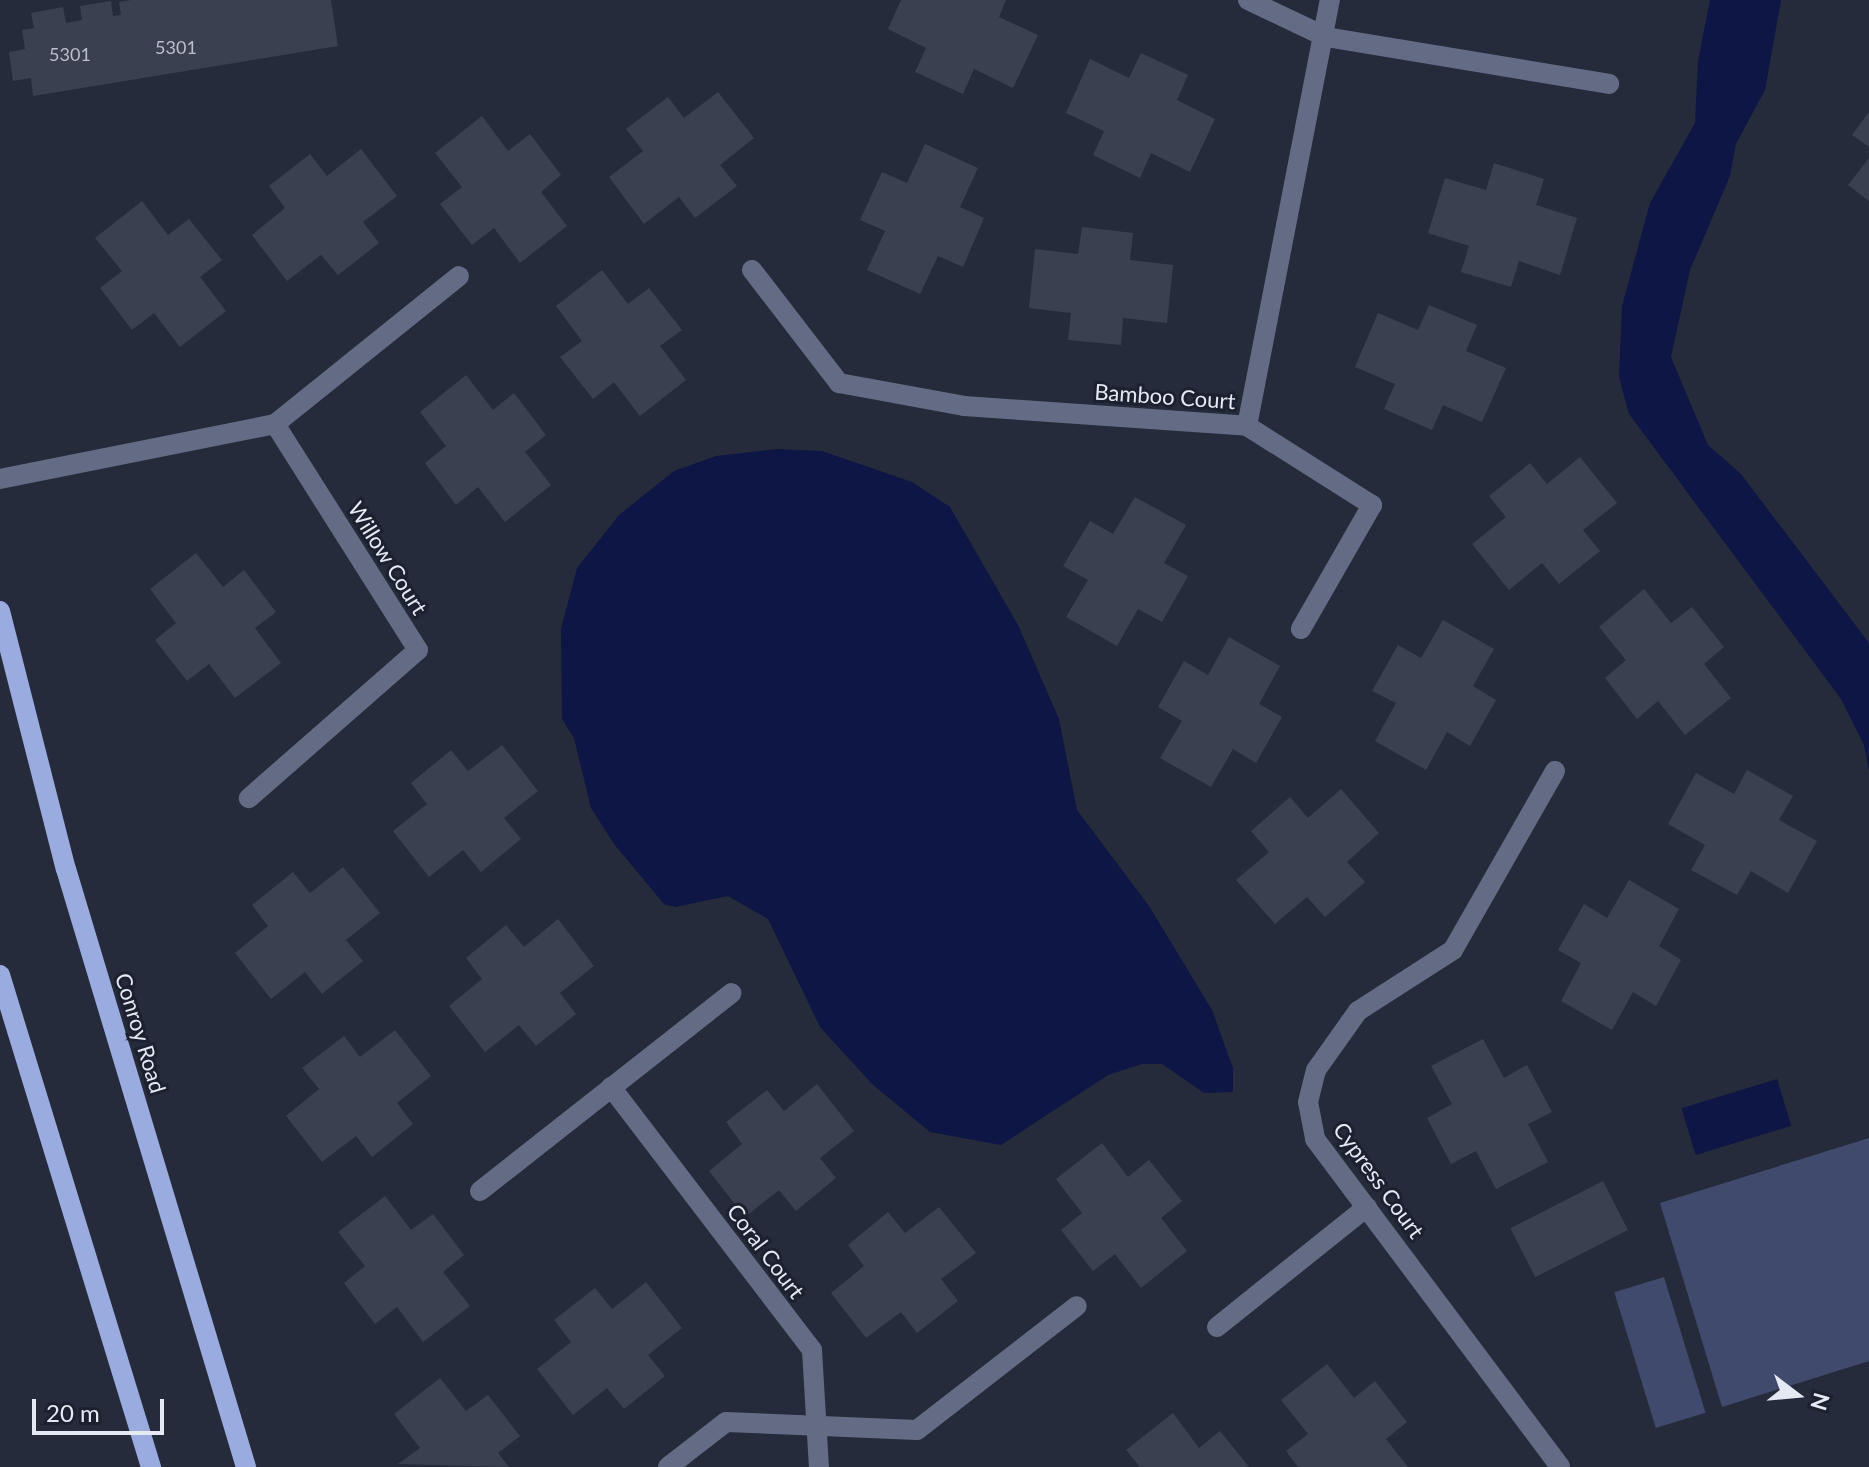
<!DOCTYPE html>
<style>
body{margin:0}
#map{position:relative;width:1869px;height:1467px;overflow:hidden;background:#252b3a;font-family:Lato,sans-serif}
div>[style]{position:absolute}
.green>*{inset:0;background:#3f4a6d;transform-origin:0 0}
.water>*{inset:0;background:#0d1645;transform-origin:0 0}
.building>*{inset:0;background:#3a4050;transform-origin:0 0}
.minor>*{height:20px;margin:-10px;padding:0 10px;transform-origin:10px;border-radius:10px;background:#636c84}
.major>*{height:20px;margin:-10px;padding:0 10px;transform-origin:10px;border-radius:10px;background:#9aabdf}
span{translate:-50% -50%;white-space:nowrap;text-align:center;line-height:1.15;-webkit-text-stroke:6px #1c2130;paint-order:stroke}
.number-label{font-size:18px;color:#babfca}
.number-label span{-webkit-text-stroke-width:0}
.street-label{font-size:22px;color:#e5e9f3}
.north{position:absolute;left:1757px;top:1355px;width:80px;height:80px;-webkit-text-stroke:6px #1c2130;paint-order:stroke;rotate:106deg;font-size:22px;font-weight:700;line-height:32px;text-align:center;color:#e5e9f3}
.north::after{content:'';display:block;margin:auto;width:28px;height:36px;background:#e5e9f3;clip-path:polygon(50% 0,100% 100%,50% 72%,0 100%)}
.scale{position:absolute;left:32px;top:1399px;width:132px;height:36px;box-sizing:border-box;border:4px solid #e5e9f3;border-top:0;padding-left:10px;font-size:24px;line-height:28px;white-space:nowrap;color:#e5e9f3;-webkit-text-stroke:6px #1c2130;paint-order:stroke}
</style>
<div id="map">
<div class="green">
<div style="clip-path:polygon(1869px 1138px,1869px 1361px,1722px 1407px,1660px 1203px)"></div>
<div style="left:1664px;top:1277px;width:142px;height:52px;rotate:73deg"></div>
</div>
<div class="water">
<div style="clip-path:polygon(1710px 0,1781px 0,1765px 90px,1736px 144px,1730px 176px,1690px 270px,1671px 357px,1708px 445px,1741px 474px,1869px 643px,1869px 771px,1864px 745px,1841px 699px,1629px 414px,1619px 377px,1622px 306px,1650px 203px,1695px 123px,1698px 61px)"></div>
<div style="clip-path:polygon(777px 449px,822px 451px,912px 482px,950px 507px,1018px 625px,1059px 719px,1077px 810px,1149px 906px,1212px 1010px,1233px 1068px,1233px 1092px,1204px 1093px,1162px 1064px,1142px 1064px,1108px 1075px,1001px 1145px,930px 1132px,872px 1084px,820px 1027px,768px 919px,728px 896px,675px 907px,664px 904px,614px 844px,591px 808px,574px 738px,562px 719px,561px 629px,577px 568px,619px 515px,674px 471px,716px 456px)"></div>
<div style="left:1777px;top:1079px;width:49px;height:100px;rotate:73deg"></div>
</div>
<div class="building">
<div style="clip-path:polygon(131px 0,331px 0,338px 46px,33px 96px,31px 78px,13px 81px,9px 52px,25px 49px,22px 30px,34px 28px,31px 13px,63px 7px,66px 23px,82px 20px,80px 6px,111px 1px,113px 16px,121px 15px,119px 2px)"></div>
<div style="clip-path:polygon(901px 0,1006px 0,999px 17px,1038px 35px,1013px 88px,974px 69px,963px 94px,915px 72px,926px 48px,888px 29px)"></div>
<div style="clip-path:polygon(1141px 53px,1188px 75px,1177px 100px,1215px 119px,1190px 172px,1151px 153px,1140px 178px,1093px 155px,1104px 131px,1066px 113px,1090px 59px,1129px 78px)"></div>
<div style="clip-path:polygon(718px 92px,754px 138px,720px 165px,737px 186px,695px 218px,679px 197px,644px 224px,609px 177px,643px 151px,626px 129px,668px 97px,684px 118px)"></div>
<div style="clip-path:polygon(1869px 112px,1869px 147px,1852px 135px)"></div>
<div style="clip-path:polygon(482px 116px,508px 151px,530px 134px,561px 175px,541px 192px,567px 226px,520px 263px,494px 228px,472px 245px,440px 204px,462px 187px,435px 153px)"></div>
<div style="clip-path:polygon(925px 144px,978px 168px,960px 207px,984px 218px,963px 267px,938px 256px,920px 294px,867px 270px,885px 231px,860px 220px,882px 172px,907px 183px)"></div>
<div style="clip-path:polygon(361px 149px,397px 196px,363px 222px,379px 243px,338px 275px,321px 255px,287px 281px,252px 235px,285px 208px,269px 186px,310px 154px,327px 176px)"></div>
<div style="clip-path:polygon(1869px 158px,1869px 201px,1848px 185px)"></div>
<div style="clip-path:polygon(1494px 163px,1544px 179px,1536px 205px,1577px 218px,1560px 275px,1519px 261px,1511px 287px,1461px 272px,1469px 246px,1428px 233px,1445px 178px,1486px 190px)"></div>
<div style="clip-path:polygon(142px 201px,168px 235px,189px 219px,222px 260px,200px 277px,226px 311px,180px 347px,154px 313px,132px 330px,100px 288px,122px 271px,95px 238px)"></div>
<div style="clip-path:polygon(1082px 227px,1133px 233px,1130px 260px,1173px 265px,1167px 323px,1123px 318px,1121px 345px,1068px 340px,1071px 313px,1029px 308px,1035px 249px,1078px 254px)"></div>
<div style="clip-path:polygon(602px 270px,628px 304px,649px 288px,682px 330px,660px 346px,686px 380px,640px 416px,614px 382px,593px 399px,560px 357px,582px 341px,556px 306px)"></div>
<div style="clip-path:polygon(1429px 305px,1477px 325px,1466px 351px,1506px 368px,1482px 422px,1443px 405px,1432px 430px,1384px 409px,1395px 384px,1355px 367px,1378px 313px,1418px 330px)"></div>
<div style="clip-path:polygon(466px 375px,493px 410px,514px 393px,546px 435px,525px 452px,551px 485px,505px 522px,478px 487px,456px 505px,425px 463px,446px 446px,420px 412px)"></div>
<div style="clip-path:polygon(1580px 457px,1617px 503px,1583px 530px,1600px 551px,1559px 584px,1542px 563px,1509px 590px,1472px 544px,1506px 517px,1489px 496px,1530px 463px,1547px 484px)"></div>
<div style="clip-path:polygon(1135px 497px,1186px 525px,1164px 563px,1188px 576px,1162px 622px,1138px 609px,1117px 646px,1066px 617px,1088px 580px,1063px 566px,1090px 521px,1113px 534px)"></div>
<div style="clip-path:polygon(196px 553px,223px 587px,244px 570px,276px 612px,255px 628px,281px 663px,235px 698px,209px 664px,187px 681px,155px 640px,176px 623px,150px 589px)"></div>
<div style="clip-path:polygon(1644px 589px,1671px 623px,1692px 607px,1724px 647px,1704px 664px,1731px 698px,1685px 735px,1658px 701px,1637px 719px,1605px 678px,1626px 660px,1599px 627px)"></div>
<div style="clip-path:polygon(1443px 620px,1494px 649px,1473px 686px,1496px 700px,1470px 746px,1447px 732px,1426px 770px,1375px 741px,1396px 703px,1372px 691px,1398px 645px,1421px 658px)"></div>
<div style="clip-path:polygon(1229px 637px,1280px 666px,1259px 704px,1282px 717px,1256px 763px,1233px 749px,1211px 787px,1160px 758px,1182px 721px,1158px 707px,1184px 661px,1208px 675px)"></div>
<div style="clip-path:polygon(502px 745px,538px 791px,504px 818px,521px 839px,481px 872px,463px 850px,429px 877px,393px 831px,427px 804px,411px 783px,451px 750px,468px 771px)"></div>
<div style="clip-path:polygon(1747px 770px,1793px 796px,1779px 820px,1817px 841px,1788px 893px,1751px 871px,1737px 895px,1691px 870px,1705px 845px,1668px 824px,1696px 773px,1734px 794px)"></div>
<div style="clip-path:polygon(1341px 789px,1379px 833px,1347px 862px,1365px 882px,1325px 917px,1307px 897px,1275px 924px,1236px 880px,1269px 852px,1251px 831px,1290px 797px,1308px 818px)"></div>
<div style="clip-path:polygon(343px 867px,380px 913px,346px 940px,363px 961px,322px 994px,305px 972px,271px 999px,235px 953px,268px 926px,252px 905px,293px 872px,310px 893px)"></div>
<div style="clip-path:polygon(1629px 880px,1679px 909px,1659px 946px,1681px 960px,1656px 1006px,1633px 992px,1612px 1030px,1561px 1001px,1581px 963px,1558px 950px,1584px 904px,1607px 918px)"></div>
<div style="clip-path:polygon(558px 919px,594px 966px,560px 993px,576px 1014px,536px 1046px,519px 1025px,485px 1052px,449px 1006px,482px 979px,466px 958px,506px 925px,524px 947px)"></div>
<div style="clip-path:polygon(395px 1030px,431px 1076px,397px 1103px,413px 1124px,372px 1157px,356px 1136px,322px 1162px,286px 1116px,319px 1089px,302px 1068px,344px 1036px,360px 1057px)"></div>
<div style="clip-path:polygon(1483px 1039px,1504px 1078px,1527px 1065px,1552px 1112px,1528px 1124px,1548px 1162px,1496px 1189px,1476px 1151px,1451px 1164px,1427px 1118px,1452px 1104px,1431px 1066px)"></div>
<div style="clip-path:polygon(817px 1084px,854px 1131px,820px 1158px,836px 1178px,796px 1211px,779px 1190px,745px 1217px,709px 1171px,742px 1144px,726px 1122px,767px 1090px,784px 1111px)"></div>
<div style="clip-path:polygon(1102px 1143px,1128px 1177px,1149px 1160px,1182px 1201px,1161px 1218px,1187px 1251px,1141px 1288px,1115px 1254px,1093px 1271px,1061px 1230px,1082px 1213px,1056px 1179px)"></div>
<div style="left:1603px;top:1181px;width:55px;height:104px;rotate:63deg"></div>
<div style="clip-path:polygon(385px 1196px,411px 1230px,433px 1214px,464px 1255px,443px 1272px,470px 1306px,423px 1342px,397px 1307px,375px 1324px,344px 1283px,365px 1266px,338px 1232px)"></div>
<div style="clip-path:polygon(939px 1207px,976px 1253px,941px 1279px,958px 1301px,917px 1333px,901px 1312px,866px 1338px,831px 1293px,864px 1266px,848px 1245px,888px 1212px,905px 1233px)"></div>
<div style="clip-path:polygon(646px 1282px,682px 1328px,648px 1355px,665px 1376px,624px 1409px,607px 1388px,573px 1415px,537px 1369px,571px 1342px,554px 1320px,595px 1288px,612px 1309px)"></div>
<div style="clip-path:polygon(1327px 1364px,1354px 1398px,1375px 1381px,1407px 1422px,1386px 1439px,1408px 1467px,1298px 1467px,1286px 1451px,1308px 1434px,1281px 1400px)"></div>
<div style="clip-path:polygon(440px 1378px,466px 1411px,488px 1395px,520px 1436px,498px 1453px,509px 1467px,398px 1464px,420px 1448px,394px 1414px)"></div>
<div style="clip-path:polygon(1173px 1413px,1199px 1448px,1220px 1431px,1249px 1467px,1140px 1467px,1126px 1450px)"></div>
</div>
<div class="minor">
<div style="left:1248px;top:0;width:86px;rotate:25.4deg"></div>
<div style="left:1326px;top:37px;width:287px;rotate:9.4deg"></div>
<div style="left:752px;top:270px;width:143px;rotate:52.4deg"></div>
<div style="left:839px;top:383px;width:127px;rotate:10.4deg"></div>
<div style="left:964px;top:406px;width:284px;rotate:4deg"></div>
<div style="left:1247px;top:426px;width:434px;rotate:-79deg"></div>
<div style="left:275px;top:424px;width:236px;rotate:-38.8deg"></div>
<div style="left:1247px;top:426px;width:148px;rotate:32.3deg"></div>
<div style="left:1372px;top:505px;width:143px;rotate:119.8deg"></div>
<div style="left:0;top:479px;width:280px;rotate:-11.3deg"></div>
<div style="left:275px;top:424px;width:267px;rotate:57.7deg"></div>
<div style="left:418px;top:650px;width:225px;rotate:138.8deg"></div>
<div style="left:1555px;top:771px;width:206px;rotate:119.7deg"></div>
<div style="left:1453px;top:950px;width:113px;rotate:147.3deg"></div>
<div style="left:1358px;top:1011px;width:72px;rotate:125.4deg"></div>
<div style="left:1316px;top:1070px;width:33px;rotate:104deg"></div>
<div style="left:1308px;top:1102px;width:38px;rotate:79deg"></div>
<div style="left:1315px;top:1139px;width:409px;rotate:53.2deg"></div>
<div style="left:611px;top:1087px;width:331px;rotate:52.6deg"></div>
<div style="left:812px;top:1350px;width:117px;rotate:86.6deg"></div>
<div style="left:480px;top:1191px;width:320px;rotate:-38.2deg"></div>
<div style="left:1217px;top:1327px;width:192px;rotate:-38.7deg"></div>
<div style="left:668px;top:1467px;width:73px;rotate:-37.8deg"></div>
<div style="left:726px;top:1422px;width:191px;rotate:2.4deg"></div>
<div style="left:917px;top:1430px;width:202px;rotate:-37.8deg"></div>
</div>
<div class="major">
<div style="left:0;top:611px;width:266px;rotate:75.7deg"></div>
<div style="left:66px;top:869px;width:625px;rotate:73.25deg"></div>
<div style="left:0;top:975px;width:515px;rotate:72.94deg"></div>
</div>
<div class="number-label">
<span style="left:176px;top:47px">5301</span>
<span style="left:70px;top:54px">5301</span>
</div>
<div class="street-label">
<span style="left:1165px;top:396px;rotate:4deg">Bamboo Court</span>
<span style="left:388px;top:558px;rotate:58deg">Willow Court</span>
<span style="left:141px;top:1033px;rotate:73deg">Conroy Road</span>
<span style="left:1379px;top:1180px;rotate:54deg">Cypress Court</span>
<span style="left:766px;top:1251px;rotate:53deg">Coral Court</span>
</div>
<div class="north">N</div>
<div class="scale">20 m</div>
</div>
